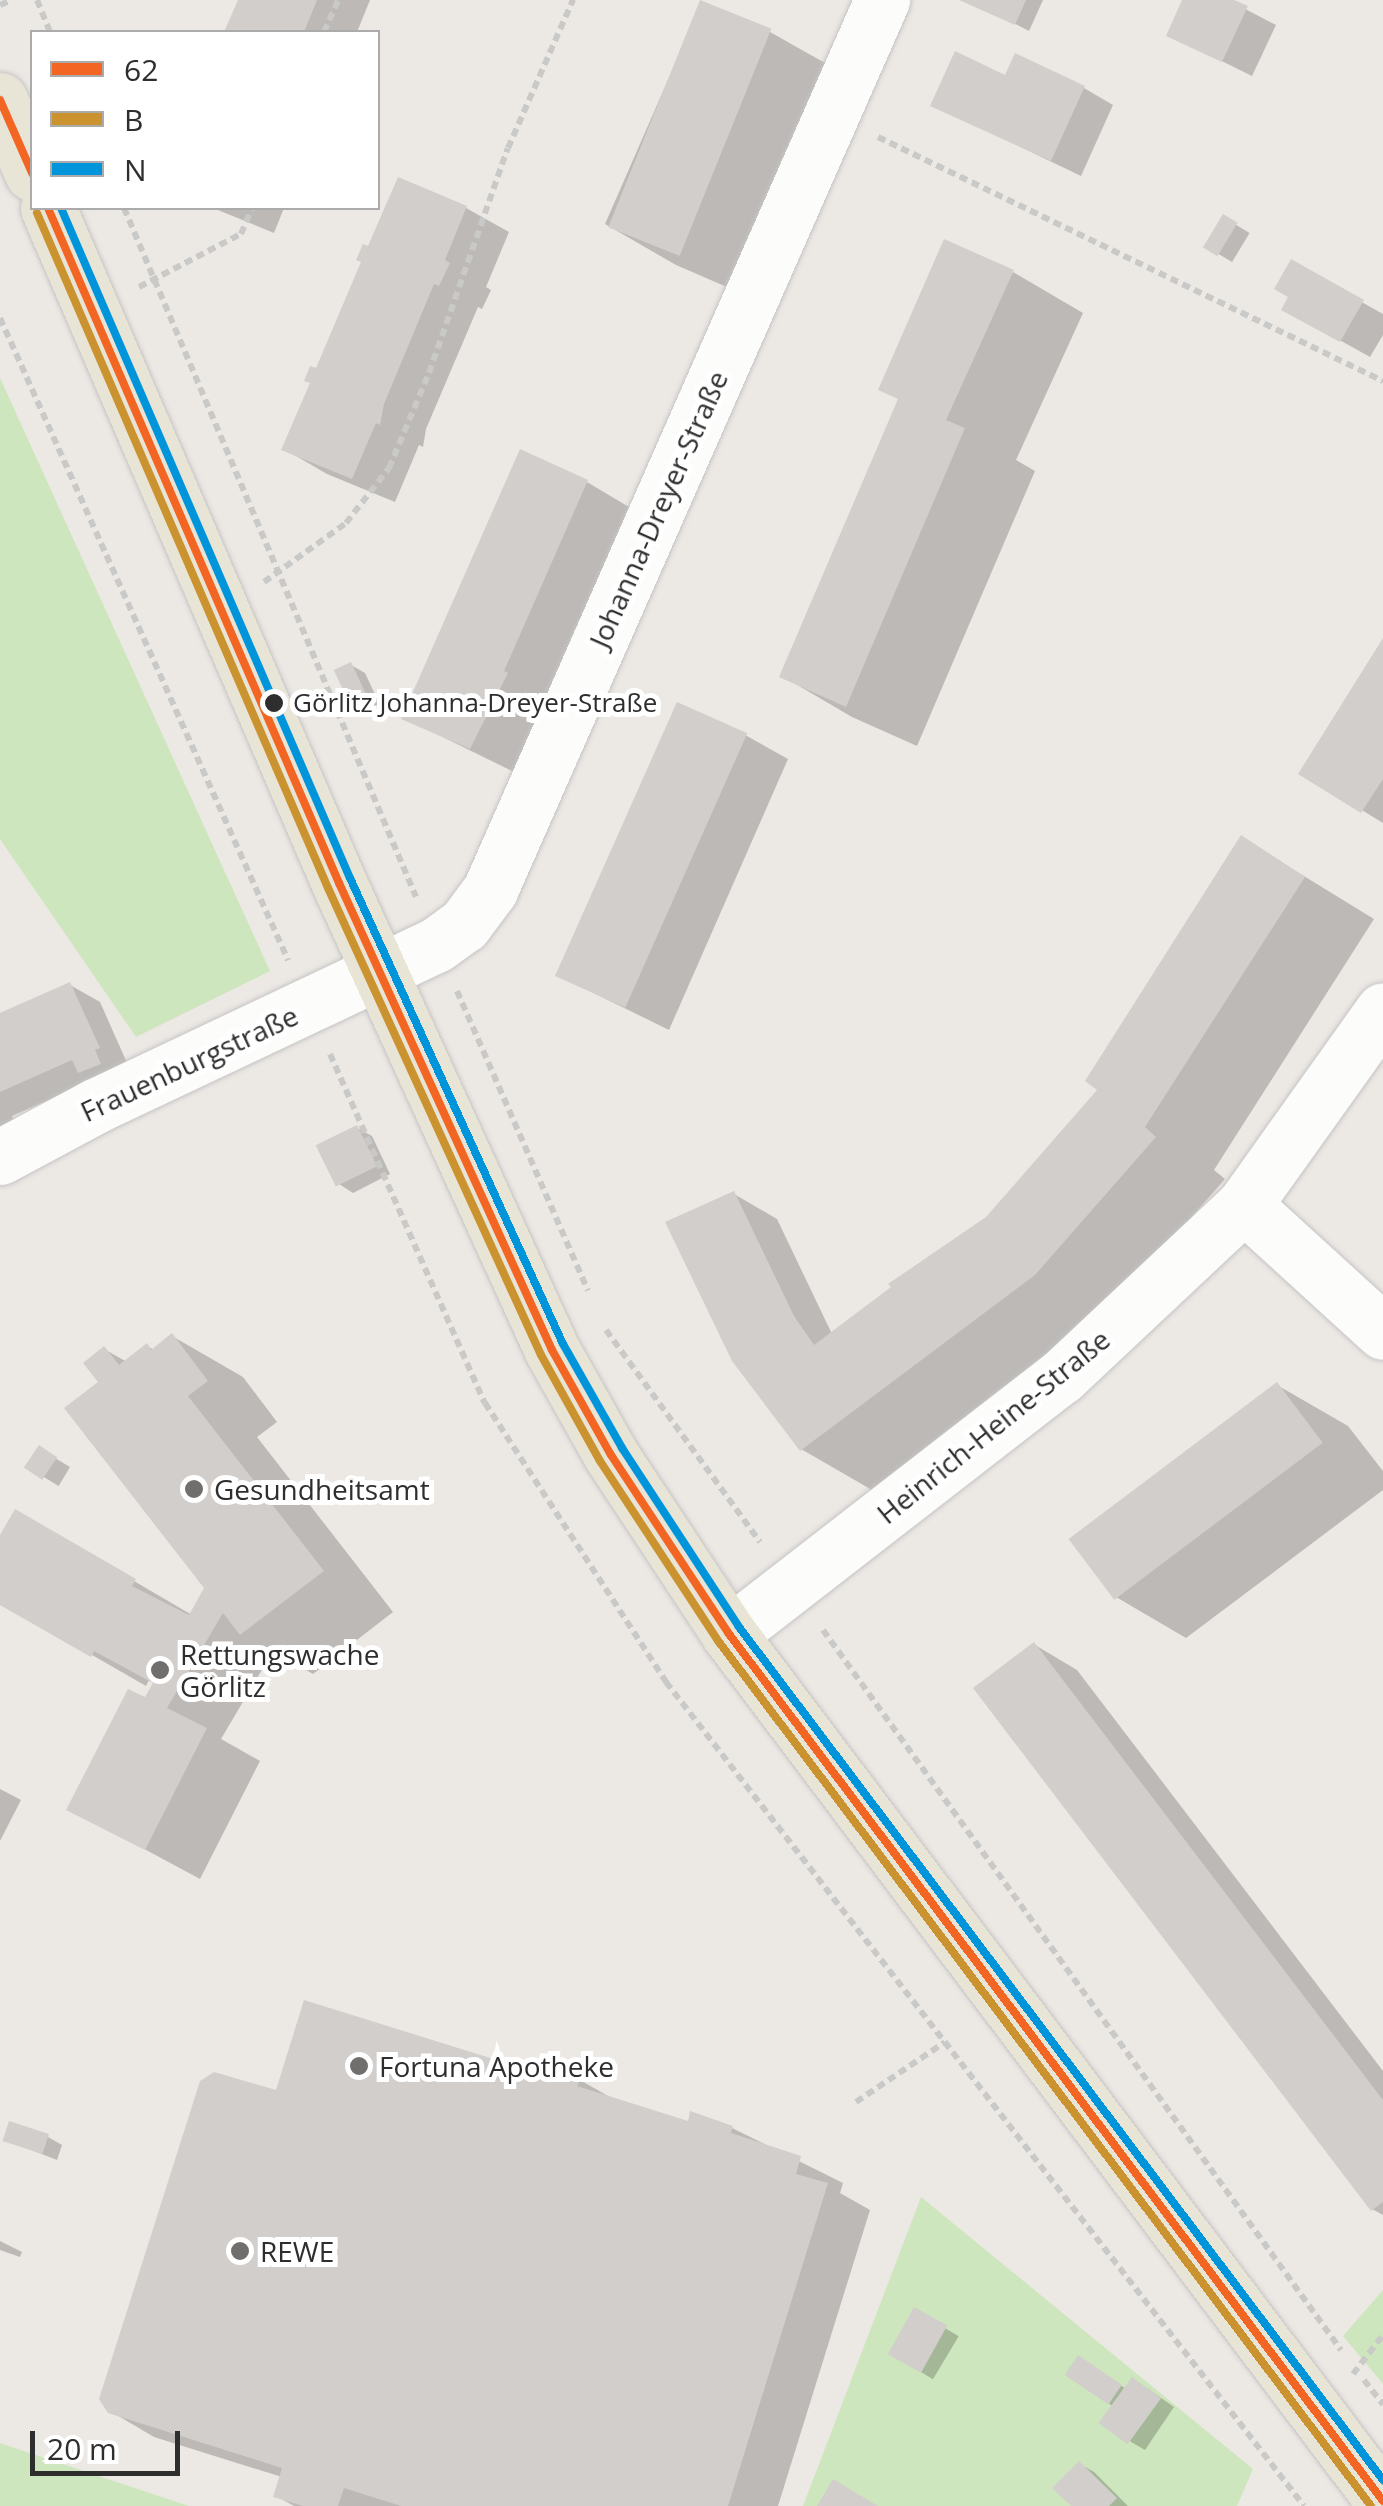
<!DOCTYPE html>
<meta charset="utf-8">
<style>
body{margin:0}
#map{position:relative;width:1383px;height:2506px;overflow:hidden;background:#ece8e4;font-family:"Open Sans",sans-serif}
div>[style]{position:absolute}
.green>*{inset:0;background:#cee6be}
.shadow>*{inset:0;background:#0003;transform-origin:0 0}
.building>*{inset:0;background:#d1cecb;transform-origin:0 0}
.path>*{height:6px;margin-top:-3px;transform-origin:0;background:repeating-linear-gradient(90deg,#c9c9c8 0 8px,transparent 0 13px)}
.roads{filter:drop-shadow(0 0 2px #c5c4c5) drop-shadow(0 0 2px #c5c4c5)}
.minor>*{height:55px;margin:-27.5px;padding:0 27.5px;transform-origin:27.5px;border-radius:27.5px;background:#fcfcfb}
.major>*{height:55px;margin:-27.5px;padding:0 27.5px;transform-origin:27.5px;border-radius:27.5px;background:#e8e4d6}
.bus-1>*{height:8px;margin:-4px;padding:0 4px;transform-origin:4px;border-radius:4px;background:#f26522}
.bus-2>*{height:8px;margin:-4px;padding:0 4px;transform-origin:4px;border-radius:4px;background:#cb9330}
.bus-3>*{height:8px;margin:-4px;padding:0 4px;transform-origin:4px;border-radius:4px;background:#0095db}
.dots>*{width:28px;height:28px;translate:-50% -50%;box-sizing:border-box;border:5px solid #fff;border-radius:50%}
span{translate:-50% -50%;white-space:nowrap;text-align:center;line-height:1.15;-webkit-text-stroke:10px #fff;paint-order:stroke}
.bus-label{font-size:26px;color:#2e2e2e}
.left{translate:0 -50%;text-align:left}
.street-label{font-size:28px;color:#2e2e2e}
.poi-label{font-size:28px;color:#2e2e2e}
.legend{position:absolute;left:30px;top:30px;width:350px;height:180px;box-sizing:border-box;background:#fff;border:2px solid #ababab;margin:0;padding:12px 18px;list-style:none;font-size:30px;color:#2e2e2e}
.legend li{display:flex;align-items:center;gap:20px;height:50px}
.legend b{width:50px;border:2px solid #ababab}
.scale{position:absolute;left:30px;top:2431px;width:150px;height:45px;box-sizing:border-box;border:5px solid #2e2e2e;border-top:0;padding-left:12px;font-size:30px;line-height:35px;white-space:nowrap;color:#2e2e2e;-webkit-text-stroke:8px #fff;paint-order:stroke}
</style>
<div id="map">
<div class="green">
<div style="clip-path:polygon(0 378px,270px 971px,136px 1037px,0 839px)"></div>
<div style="clip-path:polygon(921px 2197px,1253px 2469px,1237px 2506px,803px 2506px)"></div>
<div style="clip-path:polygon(1383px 2290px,1383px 2384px,1343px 2336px)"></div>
<div style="clip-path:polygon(0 2443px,189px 2506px,0 2506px)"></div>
</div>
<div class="shadow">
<div style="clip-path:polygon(240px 0,370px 0,357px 32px,227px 32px)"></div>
<div style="clip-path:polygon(969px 0,1043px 0,1029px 31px)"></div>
<div style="clip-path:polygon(1185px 0,1228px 0,1276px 25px,1252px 76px,1169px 35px)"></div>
<div style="clip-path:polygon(702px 2px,770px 32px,841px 72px,743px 294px,676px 265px,605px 224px)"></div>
<div style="clip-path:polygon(1006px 78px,1084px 88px,1113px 105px,1081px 176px,933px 105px)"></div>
<div style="clip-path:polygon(213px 208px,284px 208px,274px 233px)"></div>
<div style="clip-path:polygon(466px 208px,509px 232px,486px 287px,491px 290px,482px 309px,478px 307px,426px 429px,423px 447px,419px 445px,395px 502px,327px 474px,284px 449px,369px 250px)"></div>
<div style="left:1223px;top:217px;width:31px;height:34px;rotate:31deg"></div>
<div style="clip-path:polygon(1292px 263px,1383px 314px,1383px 335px,1370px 357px,1284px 309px,1291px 296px)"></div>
<div style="clip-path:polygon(1013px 272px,1083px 313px,1016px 460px,1035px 471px,917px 746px,852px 717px,782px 676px)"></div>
<div style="clip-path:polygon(587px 482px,629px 507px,514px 772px,404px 718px)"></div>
<div style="clip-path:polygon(1383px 642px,1383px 823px,1301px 773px)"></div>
<div style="clip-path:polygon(351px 665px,365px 673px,381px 707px,367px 713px,352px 705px)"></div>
<div style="clip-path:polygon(745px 735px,788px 759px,669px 1030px,559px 976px)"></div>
<div style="clip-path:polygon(1242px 838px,1374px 919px,1214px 1170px,1225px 1179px,1106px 1315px,872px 1490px,801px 1449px,734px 1194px,777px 1219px,832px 1334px,987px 1219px,1100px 1090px)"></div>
<div style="clip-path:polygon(70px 985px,100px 1002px,128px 1065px,12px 1116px,18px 1130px,0 1138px,0 1016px)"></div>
<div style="clip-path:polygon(357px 1128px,372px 1136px,390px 1174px,353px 1193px,339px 1184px)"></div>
<div style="clip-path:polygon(172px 1336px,243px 1377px,277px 1422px,257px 1437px,393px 1612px,313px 1674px,273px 1651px,221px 1739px,260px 1761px,200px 1879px,70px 1809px,156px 1683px,149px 1680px,146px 1686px,0 1602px,0 1540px,16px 1512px,192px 1615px,214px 1597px,102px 1382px,104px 1349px,127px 1362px,147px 1346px,154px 1350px)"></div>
<div style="clip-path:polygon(1277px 1385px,1348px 1426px,1383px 1471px,1383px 1490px,1186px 1638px,1116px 1597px)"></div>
<div style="left:40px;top:1449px;width:35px;height:22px;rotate:31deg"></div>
<div style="clip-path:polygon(1035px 1645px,1077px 1670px,1383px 2071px,1383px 2215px,1372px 2209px)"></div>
<div style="clip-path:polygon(0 1789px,21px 1800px,0 1841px)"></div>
<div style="clip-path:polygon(536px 2075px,580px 2080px,615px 2100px,690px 2124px,692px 2115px,732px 2128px,843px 2183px,840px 2193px,870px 2210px,778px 2506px,294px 2506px,276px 2496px,282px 2477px,154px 2437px,110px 2411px,278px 2093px)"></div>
<div style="clip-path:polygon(48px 2137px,62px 2145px,57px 2160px,6px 2140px)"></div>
<div style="clip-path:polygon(0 2241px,22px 2252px,20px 2257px,0 2250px)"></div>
<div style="left:915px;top:2310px;width:51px;height:50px;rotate:31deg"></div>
<div style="clip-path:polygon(1093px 2366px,1126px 2389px,1147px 2388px,1174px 2407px,1145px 2450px,1131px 2442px,1114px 2407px,1067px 2375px)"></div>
<div style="clip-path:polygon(1080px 2464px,1094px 2472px,1128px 2506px,1074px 2506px)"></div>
</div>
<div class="building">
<div style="clip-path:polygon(238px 0,317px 0,304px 32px,224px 32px)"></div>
<div style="left:700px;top:0;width:77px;height:245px;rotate:22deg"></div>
<div style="clip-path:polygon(959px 0,1026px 0,1015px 25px)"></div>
<div style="clip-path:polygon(1182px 0,1234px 0,1248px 6px,1222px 62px,1166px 36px)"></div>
<div style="clip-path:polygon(955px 51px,1005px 75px,1015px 53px,1085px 86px,1051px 161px,930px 106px)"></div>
<div style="clip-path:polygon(398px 177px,467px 206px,445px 260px,450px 263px,439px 286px,434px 284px,384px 404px,380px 425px,376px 423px,352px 479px,281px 450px,310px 383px,304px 381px,310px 366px,316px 368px,361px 262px,356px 260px,363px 244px,368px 246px)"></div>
<div style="left:1223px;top:214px;width:17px;height:39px;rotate:31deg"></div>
<div style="clip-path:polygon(944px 239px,1014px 270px,946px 420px,965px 428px,846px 707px,779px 677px,898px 399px,878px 390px)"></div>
<div style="clip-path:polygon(1291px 259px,1364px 300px,1340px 342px,1281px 310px,1288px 297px,1274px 289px)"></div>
<div style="clip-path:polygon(520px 449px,588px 480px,504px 671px,508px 673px,470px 749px,401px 719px)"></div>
<div style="clip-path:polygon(1383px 638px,1383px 779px,1361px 813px,1298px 774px)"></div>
<div style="left:351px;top:662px;width:41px;height:19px;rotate:65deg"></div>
<div style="left:677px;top:702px;width:77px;height:300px;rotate:24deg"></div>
<div style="clip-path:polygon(1241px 835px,1305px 877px,1145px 1127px,1156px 1137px,1035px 1275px,800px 1451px,732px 1361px,665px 1222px,734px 1191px,794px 1316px,814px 1345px,891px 1287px,888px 1284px,986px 1217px,1097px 1090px,1085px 1081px)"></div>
<div style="clip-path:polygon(70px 982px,100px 1048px,95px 1050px,101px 1064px,78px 1073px,72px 1060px,0 1092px,0 1013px)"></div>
<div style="left:357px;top:1125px;width:46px;height:46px;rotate:64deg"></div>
<div style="clip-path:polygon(172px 1333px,208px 1381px,188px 1396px,324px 1571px,240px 1635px,223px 1613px,167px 1708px,207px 1728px,145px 1850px,66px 1810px,128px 1689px,145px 1697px,153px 1683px,94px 1651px,91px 1657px,0 1605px,0 1535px,15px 1509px,136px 1579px,132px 1586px,189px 1615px,204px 1588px,64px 1408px,98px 1382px,83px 1363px,104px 1346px,119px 1365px,147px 1343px,151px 1350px)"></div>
<div style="left:1277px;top:1382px;width:76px;height:261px;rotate:53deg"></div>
<div style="left:39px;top:1445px;width:22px;height:27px;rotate:34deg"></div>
<div style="clip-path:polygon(1034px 1642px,1383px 2100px,1383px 2202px,1371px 2211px,973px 1688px)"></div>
<div style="clip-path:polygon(304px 2000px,535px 2072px,537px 2064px,581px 2078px,577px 2086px,688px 2121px,690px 2111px,733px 2126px,731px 2133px,801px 2156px,796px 2174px,828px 2183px,728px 2506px,401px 2506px,344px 2488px,338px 2506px,303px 2506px,273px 2497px,282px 2468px,108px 2413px,99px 2399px,200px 2081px,214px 2072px,276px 2090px)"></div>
<div style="left:9px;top:2121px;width:42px;height:21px;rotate:18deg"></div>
<div style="left:914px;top:2307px;width:38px;height:54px;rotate:29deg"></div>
<div style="left:1078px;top:2355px;width:53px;height:24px;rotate:34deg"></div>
<div style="left:1132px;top:2377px;width:36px;height:57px;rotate:36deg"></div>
<div style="clip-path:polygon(1079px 2461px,1117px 2498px,1109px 2506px,1071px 2506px,1052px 2488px)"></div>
<div style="clip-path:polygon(833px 2479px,878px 2506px,817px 2506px)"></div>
</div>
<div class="path">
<div style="left:37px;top:0;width:35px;rotate:68deg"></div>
<div style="left:0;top:5px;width:13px;rotate:-23deg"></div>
<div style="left:324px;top:32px;width:35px;rotate:-66deg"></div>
<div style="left:878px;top:137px;width:561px;rotate:25.79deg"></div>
<div style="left:124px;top:208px;width:748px;rotate:67.03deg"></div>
<div style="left:139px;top:287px;width:115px;rotate:-27.5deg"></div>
<div style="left:241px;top:234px;width:28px;rotate:-67deg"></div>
<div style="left:0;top:318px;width:704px;rotate:65.84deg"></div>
<div style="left:264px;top:582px;width:101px;rotate:-35.7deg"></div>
<div style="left:346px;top:523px;width:70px;rotate:-52deg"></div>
<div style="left:389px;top:468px;width:103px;rotate:-67.2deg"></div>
<div style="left:429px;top:373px;width:238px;rotate:-70.7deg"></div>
<div style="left:508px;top:148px;width:162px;rotate:-66.3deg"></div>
<div style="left:457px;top:991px;width:327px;rotate:66.4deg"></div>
<div style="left:330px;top:1054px;width:382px;rotate:66.1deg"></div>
<div style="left:485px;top:1403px;width:333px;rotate:57deg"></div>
<div style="left:666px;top:1682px;width:1042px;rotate:52.25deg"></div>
<div style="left:606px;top:1330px;width:262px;rotate:54deg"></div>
<div style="left:823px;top:1630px;width:887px;rotate:54.27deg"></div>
<div style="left:856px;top:2102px;width:107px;rotate:-34deg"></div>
<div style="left:1353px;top:2374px;width:49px;rotate:-52.4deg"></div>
<div style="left:1364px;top:2380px;width:31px;rotate:52deg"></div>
</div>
<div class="roads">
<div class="minor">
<div style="left:0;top:1157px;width:108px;rotate:-28.2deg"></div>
<div style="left:95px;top:1106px;width:377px;rotate:-25.3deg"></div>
<div style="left:436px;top:945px;width:34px;rotate:-36deg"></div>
<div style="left:464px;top:925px;width:44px;rotate:-53.4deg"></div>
<div style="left:490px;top:890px;width:973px;rotate:-66.23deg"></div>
<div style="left:1244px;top:1205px;width:188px;rotate:42.4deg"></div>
<div style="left:729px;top:1634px;width:421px;rotate:-37.8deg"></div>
<div style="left:1062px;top:1376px;width:250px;rotate:-43.2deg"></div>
<div style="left:1244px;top:1205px;width:239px;rotate:-54.5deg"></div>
</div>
<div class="major">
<div style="left:0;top:100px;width:80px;rotate:66.3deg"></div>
<div style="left:48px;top:208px;width:735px;rotate:66.68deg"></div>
<div style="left:339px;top:883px;width:513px;rotate:65.48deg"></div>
<div style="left:552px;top:1350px;width:120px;rotate:60.7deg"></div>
<div style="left:611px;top:1455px;width:214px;rotate:56.6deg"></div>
<div style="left:729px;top:1634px;width:1086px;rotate:52.97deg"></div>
</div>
</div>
<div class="bus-1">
<div style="left:0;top:100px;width:80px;rotate:66.3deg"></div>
<div style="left:48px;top:208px;width:735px;rotate:66.68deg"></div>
<div style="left:339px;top:883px;width:513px;rotate:65.48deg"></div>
<div style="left:552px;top:1350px;width:120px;rotate:60.7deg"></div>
<div style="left:611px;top:1455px;width:214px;rotate:56.6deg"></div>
<div style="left:729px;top:1634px;width:1086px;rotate:52.97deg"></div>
</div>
<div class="bus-2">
<div style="left:37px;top:213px;width:735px;rotate:66.68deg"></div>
<div style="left:328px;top:888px;width:513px;rotate:65.48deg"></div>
<div style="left:541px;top:1355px;width:121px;rotate:60.9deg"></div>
<div style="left:600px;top:1461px;width:217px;rotate:56.7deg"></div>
<div style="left:719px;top:1642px;width:1082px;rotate:52.96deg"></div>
</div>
<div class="bus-3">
<div style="left:61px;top:208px;width:730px;rotate:66.67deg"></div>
<div style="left:350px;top:878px;width:512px;rotate:65.44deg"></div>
<div style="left:563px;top:1344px;width:120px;rotate:60.4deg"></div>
<div style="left:622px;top:1448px;width:214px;rotate:56.8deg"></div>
<div style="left:739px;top:1627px;width:1069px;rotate:52.95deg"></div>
</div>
<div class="dots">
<div style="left:274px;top:703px;background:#2e2e2e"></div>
<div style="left:194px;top:1489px;background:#706f6e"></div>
<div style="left:160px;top:1670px;background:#706f6e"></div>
<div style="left:359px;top:2066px;background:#706f6e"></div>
<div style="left:240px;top:2251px;background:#706f6e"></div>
</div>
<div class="bus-label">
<span class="left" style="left:293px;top:703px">Görlitz Johanna-Dreyer-Straße</span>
</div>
<div class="street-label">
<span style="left:658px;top:509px;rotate:-66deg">Johanna-Dreyer-Straße</span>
<span style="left:189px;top:1063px;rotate:-25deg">Frauenburgstraße</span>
<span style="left:993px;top:1426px;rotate:-39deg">Heinrich-Heine-Straße</span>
</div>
<div class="poi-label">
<span class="left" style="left:214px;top:1489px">Gesundheitsamt</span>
<span class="left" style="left:180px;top:1670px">Rettungswache<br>Görlitz</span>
<span class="left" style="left:379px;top:2066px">Fortuna Apotheke</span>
<span class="left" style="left:260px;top:2251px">REWE</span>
</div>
<ul class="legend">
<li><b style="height:12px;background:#f26522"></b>62</li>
<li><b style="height:12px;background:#cb9330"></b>B</li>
<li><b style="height:12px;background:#0095db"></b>N</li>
</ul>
<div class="scale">20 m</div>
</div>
